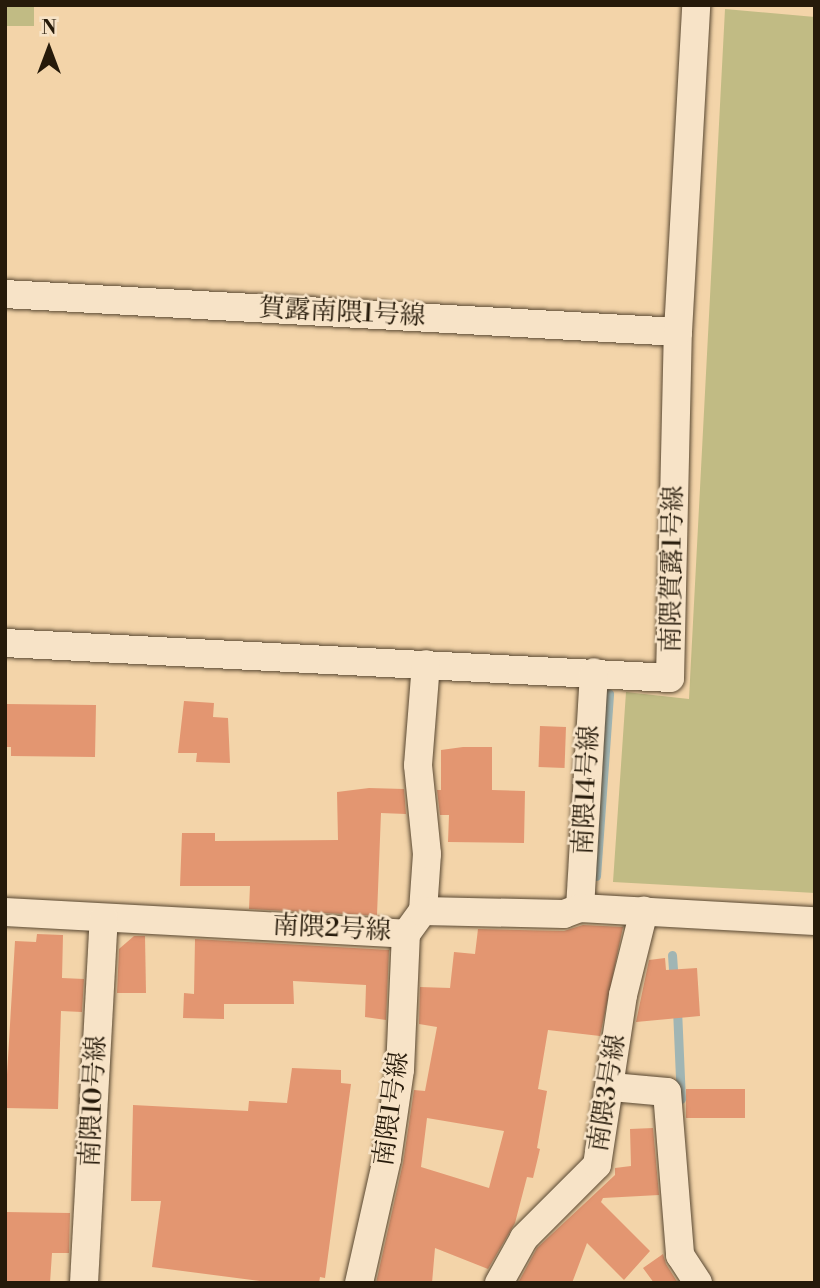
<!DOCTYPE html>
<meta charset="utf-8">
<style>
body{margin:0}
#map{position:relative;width:820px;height:1288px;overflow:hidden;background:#f3d4a9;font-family:"Libre Bodoni","Noto Serif JP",serif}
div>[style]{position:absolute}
.green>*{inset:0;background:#c1bb84;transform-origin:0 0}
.stream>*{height:9px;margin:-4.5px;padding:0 4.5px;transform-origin:4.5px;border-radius:4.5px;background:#a0b5b4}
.building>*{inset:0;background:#e39671;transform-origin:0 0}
.roads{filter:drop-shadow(0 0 2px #594832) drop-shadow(0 0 2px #594832)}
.minor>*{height:28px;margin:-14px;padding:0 14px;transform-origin:14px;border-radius:14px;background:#f7e3c7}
span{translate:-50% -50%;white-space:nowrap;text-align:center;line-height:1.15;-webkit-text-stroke:5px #f7e3c7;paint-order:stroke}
.street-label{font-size:26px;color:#261a0a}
.frame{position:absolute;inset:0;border:7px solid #261a0a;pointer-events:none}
.north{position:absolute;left:14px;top:14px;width:70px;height:70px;-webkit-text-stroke:5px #f7e3c7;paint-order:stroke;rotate:0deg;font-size:19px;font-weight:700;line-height:28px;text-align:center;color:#261a0a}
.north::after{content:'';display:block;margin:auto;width:24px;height:32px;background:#261a0a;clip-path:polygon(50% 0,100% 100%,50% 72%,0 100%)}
</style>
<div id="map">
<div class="green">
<div style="left:5px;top:5px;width:29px;height:21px"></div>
<div style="clip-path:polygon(725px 9px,815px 17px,815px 893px,613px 882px,626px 692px,689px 699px)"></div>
</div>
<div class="stream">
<div style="left:596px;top:876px;width:183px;rotate:-85.9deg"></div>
<div style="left:672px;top:955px;width:26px;rotate:86deg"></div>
<div style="left:677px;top:1009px;width:90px;rotate:87.5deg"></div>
</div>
<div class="building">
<div style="clip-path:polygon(184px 701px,214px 703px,213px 717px,228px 718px,230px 763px,196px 762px,197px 753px,178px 753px)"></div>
<div style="clip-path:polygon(5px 704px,96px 705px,95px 757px,11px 756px,11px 747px,5px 747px)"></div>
<div style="left:540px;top:726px;width:26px;height:41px;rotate:2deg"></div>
<div style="clip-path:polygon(463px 747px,492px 747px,492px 790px,525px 791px,524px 843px,448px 842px,449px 815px,440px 815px,437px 790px,441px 790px,441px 750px)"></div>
<div style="clip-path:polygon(369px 788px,404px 789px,406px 814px,381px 813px,377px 915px,382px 916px,249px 909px,250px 886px,180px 886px,182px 833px,215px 833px,215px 841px,338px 840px,337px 792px)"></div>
<div style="clip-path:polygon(evenodd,583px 925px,623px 927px,600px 1036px,548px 1030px,538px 1089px,547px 1091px,537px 1148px,540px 1149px,533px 1178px,527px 1177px,515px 1223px,488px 1269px,435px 1248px,432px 1283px,376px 1283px,403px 1163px,414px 1090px,425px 1091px,437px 1027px,419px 1024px,420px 987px,450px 988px,454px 952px,475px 954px,478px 929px,564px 931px,583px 925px,427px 1118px,504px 1131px,489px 1188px,421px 1167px,427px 1118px)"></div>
<div style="clip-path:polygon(37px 934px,63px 935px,62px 978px,84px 979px,82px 1012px,61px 1011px,58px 1109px,5px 1108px,15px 941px,36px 942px)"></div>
<div style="clip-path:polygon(134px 936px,145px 936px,146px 993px,117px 993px,119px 949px)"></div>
<div style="clip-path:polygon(195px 939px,389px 950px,386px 1020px,365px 1017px,366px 985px,293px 981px,294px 1004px,224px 1004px,224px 1019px,183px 1018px,184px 993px,194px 994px)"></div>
<div style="clip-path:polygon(665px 958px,666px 970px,697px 968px,700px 1016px,636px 1022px,649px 960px)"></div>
<div style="clip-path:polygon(292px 1068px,341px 1070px,341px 1083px,351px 1084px,325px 1278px,320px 1277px,319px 1283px,275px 1283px,152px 1267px,161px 1201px,131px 1201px,133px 1105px,248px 1111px,249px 1101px,287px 1103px)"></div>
<div style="left:686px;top:1089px;width:59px;height:29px"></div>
<div style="clip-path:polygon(653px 1128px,659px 1195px,603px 1198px,601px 1202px,650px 1251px,624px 1280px,587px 1243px,572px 1283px,518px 1283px,537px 1248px,615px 1175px,615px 1168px,631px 1166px,630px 1129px)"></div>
<div style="clip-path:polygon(5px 1212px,70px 1213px,69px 1253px,52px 1253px,50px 1283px,5px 1283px)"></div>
<div style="clip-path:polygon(663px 1254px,666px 1264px,678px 1283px,654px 1283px,643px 1268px)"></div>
</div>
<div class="roads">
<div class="minor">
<div style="left:5px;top:294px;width:674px;rotate:3.23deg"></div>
<div style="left:5px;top:643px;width:666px;rotate:3.01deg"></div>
<div style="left:670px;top:678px;width:346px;rotate:-88.7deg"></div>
<div style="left:678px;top:332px;width:327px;rotate:-86.8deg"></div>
<div style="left:580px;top:908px;width:236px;rotate:-86.6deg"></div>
<div style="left:423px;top:911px;width:57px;rotate:-86deg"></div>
<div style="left:427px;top:854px;width:89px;rotate:-95.8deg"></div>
<div style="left:418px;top:765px;width:101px;rotate:-85.5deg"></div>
<div style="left:5px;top:912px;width:402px;rotate:3.1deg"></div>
<div style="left:406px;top:934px;width:29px;rotate:-54deg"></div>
<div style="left:423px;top:911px;width:141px;rotate:1.2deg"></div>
<div style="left:564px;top:914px;width:17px;rotate:-21deg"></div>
<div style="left:580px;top:908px;width:235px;rotate:3.2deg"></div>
<div style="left:612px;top:1087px;width:55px;rotate:5.2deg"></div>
<div style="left:667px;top:1092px;width:164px;rotate:85.4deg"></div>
<div style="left:680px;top:1255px;width:33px;rotate:57deg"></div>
<div style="left:84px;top:1283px;width:365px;rotate:-86.9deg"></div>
<div style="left:359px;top:1283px;width:127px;rotate:-77.3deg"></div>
<div style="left:387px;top:1159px;width:90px;rotate:-81.7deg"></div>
<div style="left:400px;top:1070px;width:136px;rotate:-87.5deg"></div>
<div style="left:499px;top:1283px;width:51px;rotate:-60.9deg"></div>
<div style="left:524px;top:1238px;width:103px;rotate:-45deg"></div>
<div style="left:597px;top:1165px;width:172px;rotate:-81.3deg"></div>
<div style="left:623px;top:995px;width:87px;rotate:-76deg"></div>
</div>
</div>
<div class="street-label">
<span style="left:342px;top:313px;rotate:3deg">賀露南隈1号線</span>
<span style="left:673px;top:569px;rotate:-89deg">南隈賀露1号線</span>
<span style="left:587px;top:790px;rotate:-87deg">南隈14号線</span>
<span style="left:332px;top:929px;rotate:3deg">南隈2号線</span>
<span style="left:608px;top:1093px;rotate:-81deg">南隈3号線</span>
<span style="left:94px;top:1101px;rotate:-87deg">南隈10号線</span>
<span style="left:392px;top:1109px;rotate:-82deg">南隈1号線</span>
</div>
<div class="frame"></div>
<div class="north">N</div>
</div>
